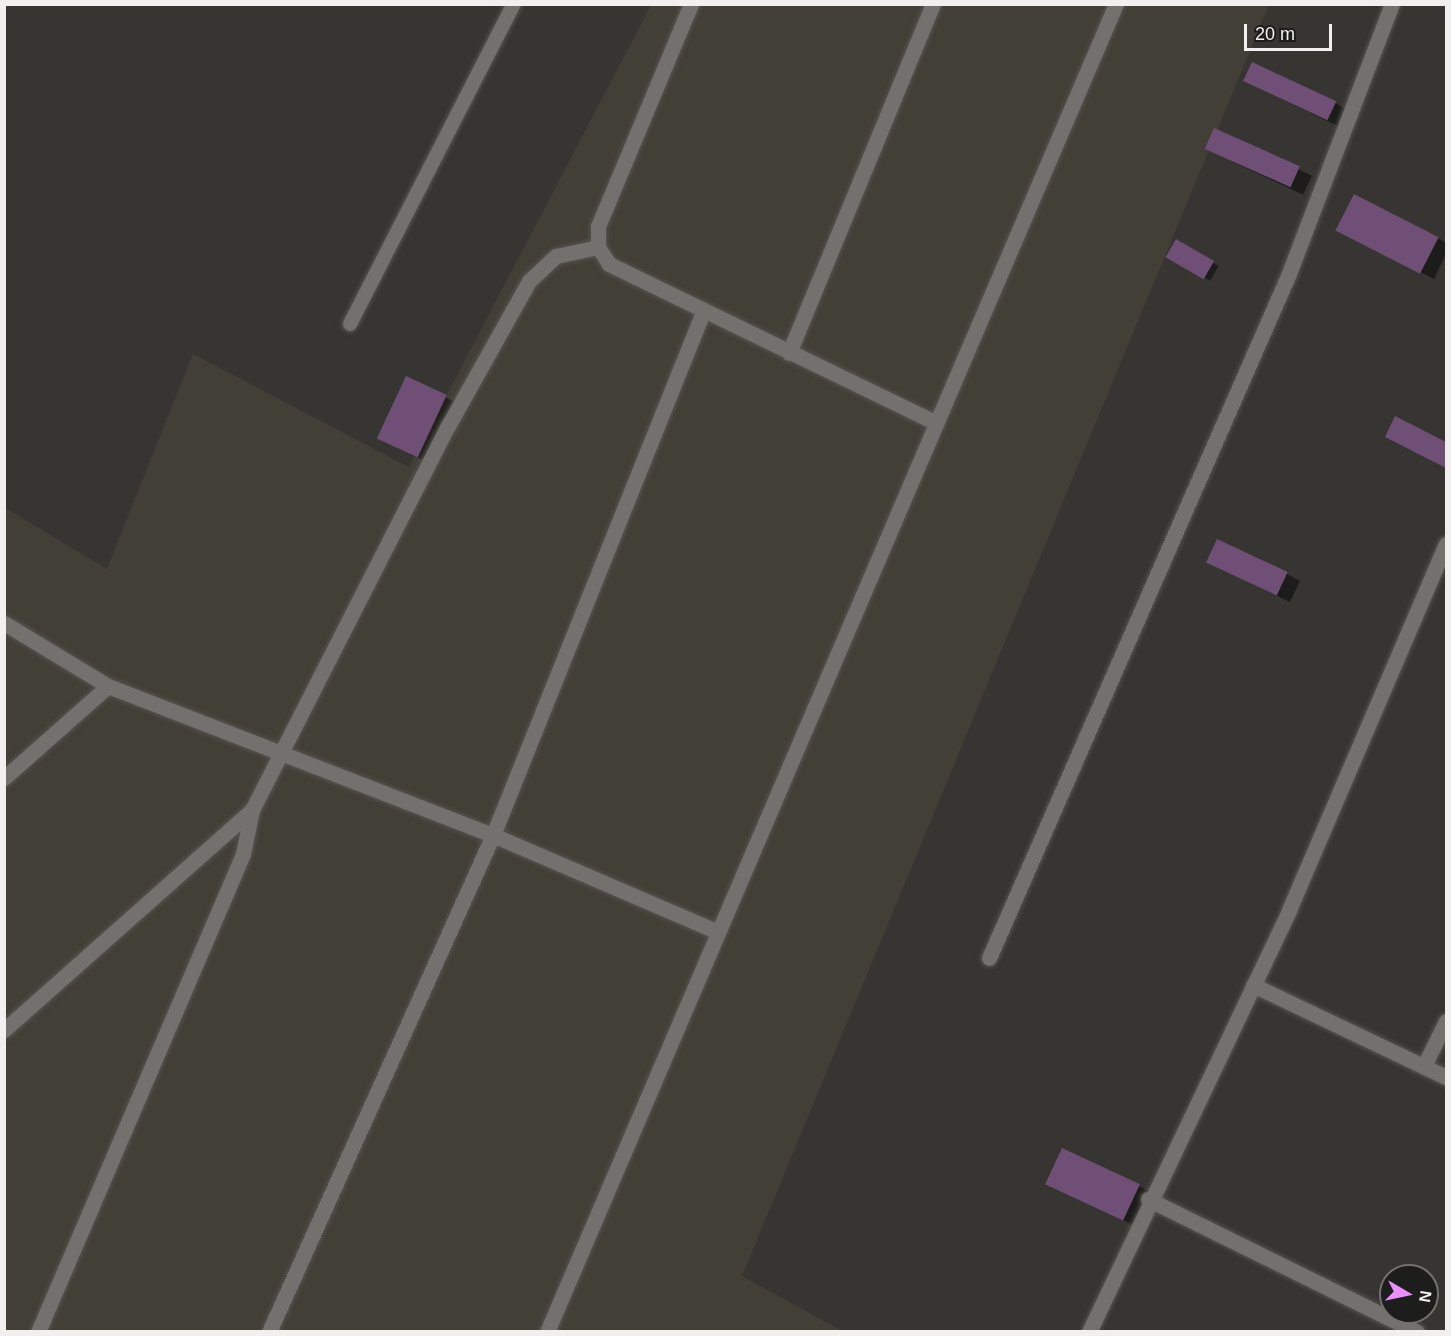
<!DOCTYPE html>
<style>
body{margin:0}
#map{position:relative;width:1451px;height:1336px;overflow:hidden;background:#363532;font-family:Arial,sans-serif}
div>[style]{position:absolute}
.built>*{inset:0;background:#423f36}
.shadow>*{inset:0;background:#0007;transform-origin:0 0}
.building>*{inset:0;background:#6f4f75;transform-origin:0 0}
.roads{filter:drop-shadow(0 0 2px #555451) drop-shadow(0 0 2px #555451)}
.lane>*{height:14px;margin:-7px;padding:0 7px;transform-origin:7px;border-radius:7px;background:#72716d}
.street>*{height:15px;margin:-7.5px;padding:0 7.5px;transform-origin:7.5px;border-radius:7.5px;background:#72716d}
span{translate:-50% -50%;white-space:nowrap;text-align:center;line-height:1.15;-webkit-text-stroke:6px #1d1d1b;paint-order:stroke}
.frame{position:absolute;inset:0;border:6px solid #f1f0ee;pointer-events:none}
.north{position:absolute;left:1379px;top:1264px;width:60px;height:60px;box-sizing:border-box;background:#1d1d1b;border:2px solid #72716f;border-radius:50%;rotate:99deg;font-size:16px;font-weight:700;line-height:24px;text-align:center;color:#f1f0ee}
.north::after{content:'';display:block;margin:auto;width:21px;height:27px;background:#ea8dfd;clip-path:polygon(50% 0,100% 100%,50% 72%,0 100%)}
.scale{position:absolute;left:1244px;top:24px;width:88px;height:27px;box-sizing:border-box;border:3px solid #f1f0ee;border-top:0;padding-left:8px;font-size:18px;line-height:21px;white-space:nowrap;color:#f1f0ee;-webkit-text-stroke:4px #1d1d1b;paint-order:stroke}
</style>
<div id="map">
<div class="built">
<div style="clip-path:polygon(651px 5px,1269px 5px,742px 1276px,842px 1331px,5px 1331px,4px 507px,107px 569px,193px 354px,409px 467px)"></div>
</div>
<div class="shadow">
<div style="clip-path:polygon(1244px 81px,1335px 103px,1348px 110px,1340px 127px)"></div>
<div style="left:1214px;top:130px;width:108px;height:21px;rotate:25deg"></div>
<div style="clip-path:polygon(1350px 237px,1438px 238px,1446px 243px,1446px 254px,1434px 279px)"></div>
<div style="left:1177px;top:242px;width:48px;height:17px;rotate:30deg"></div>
<div style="clip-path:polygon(406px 378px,459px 404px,431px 464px,391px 445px)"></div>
<div style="clip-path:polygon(1221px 569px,1287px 574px,1300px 581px,1290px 602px)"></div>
<div style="clip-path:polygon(1139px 1186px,1152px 1193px,1136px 1226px,1059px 1190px)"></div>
</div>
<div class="building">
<div style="left:1252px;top:62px;width:93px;height:21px;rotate:25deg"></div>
<div style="left:1214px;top:128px;width:94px;height:23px;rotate:24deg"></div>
<div style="left:1354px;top:194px;width:95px;height:41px;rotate:27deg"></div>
<div style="left:1176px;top:239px;width:44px;height:21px;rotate:30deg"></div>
<div style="left:406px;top:376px;width:45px;height:69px;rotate:25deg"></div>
<div style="clip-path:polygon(1395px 416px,1446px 442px,1446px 468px,1385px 437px)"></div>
<div style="left:1217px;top:539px;width:78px;height:26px;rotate:25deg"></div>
<div style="left:1062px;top:1148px;width:86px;height:40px;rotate:25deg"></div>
</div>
<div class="roads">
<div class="lane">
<div style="left:350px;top:324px;width:360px;rotate:-62.9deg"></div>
</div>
<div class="street">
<div style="left:691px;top:4px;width:241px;rotate:112.7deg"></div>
<div style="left:598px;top:226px;width:21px;rotate:90deg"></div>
<div style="left:598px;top:247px;width:20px;rotate:57deg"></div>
<div style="left:609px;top:264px;width:364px;rotate:25.9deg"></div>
<div style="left:789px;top:353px;width:378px;rotate:-67.6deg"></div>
<div style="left:4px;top:623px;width:122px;rotate:31.2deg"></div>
<div style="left:108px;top:686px;width:413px;rotate:21.2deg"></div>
<div style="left:493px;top:835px;width:245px;rotate:23.3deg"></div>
<div style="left:4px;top:778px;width:139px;rotate:-41.5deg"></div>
<div style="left:989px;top:958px;width:745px;rotate:-66.33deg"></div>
<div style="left:1288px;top:276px;width:291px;rotate:-69.1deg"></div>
<div style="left:1253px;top:985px;width:214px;rotate:25.5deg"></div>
<div style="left:4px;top:1030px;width:332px;rotate:-41.6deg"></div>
<div style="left:252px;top:810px;width:431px;rotate:-63deg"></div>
<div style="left:448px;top:426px;width:166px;rotate:-60.8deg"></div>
<div style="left:529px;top:281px;width:37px;rotate:-43deg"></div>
<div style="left:556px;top:256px;width:43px;rotate:-12.1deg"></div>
<div style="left:1424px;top:1066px;width:50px;rotate:-63.9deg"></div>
<div style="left:1148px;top:1199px;width:300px;rotate:26.3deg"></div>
<div style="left:38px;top:1332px;width:520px;rotate:-66.79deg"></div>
<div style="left:243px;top:854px;width:45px;rotate:-78.4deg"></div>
<div style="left:269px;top:1332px;width:545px;rotate:-65.74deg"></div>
<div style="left:493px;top:835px;width:564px;rotate:-68.12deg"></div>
<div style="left:547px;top:1332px;width:1445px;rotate:-66.81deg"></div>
<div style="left:1089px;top:1332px;width:467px;rotate:-64.6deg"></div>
<div style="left:1289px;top:910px;width:398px;rotate:-66.8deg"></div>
</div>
</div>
<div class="frame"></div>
<div class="north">N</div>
<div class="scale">20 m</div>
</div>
